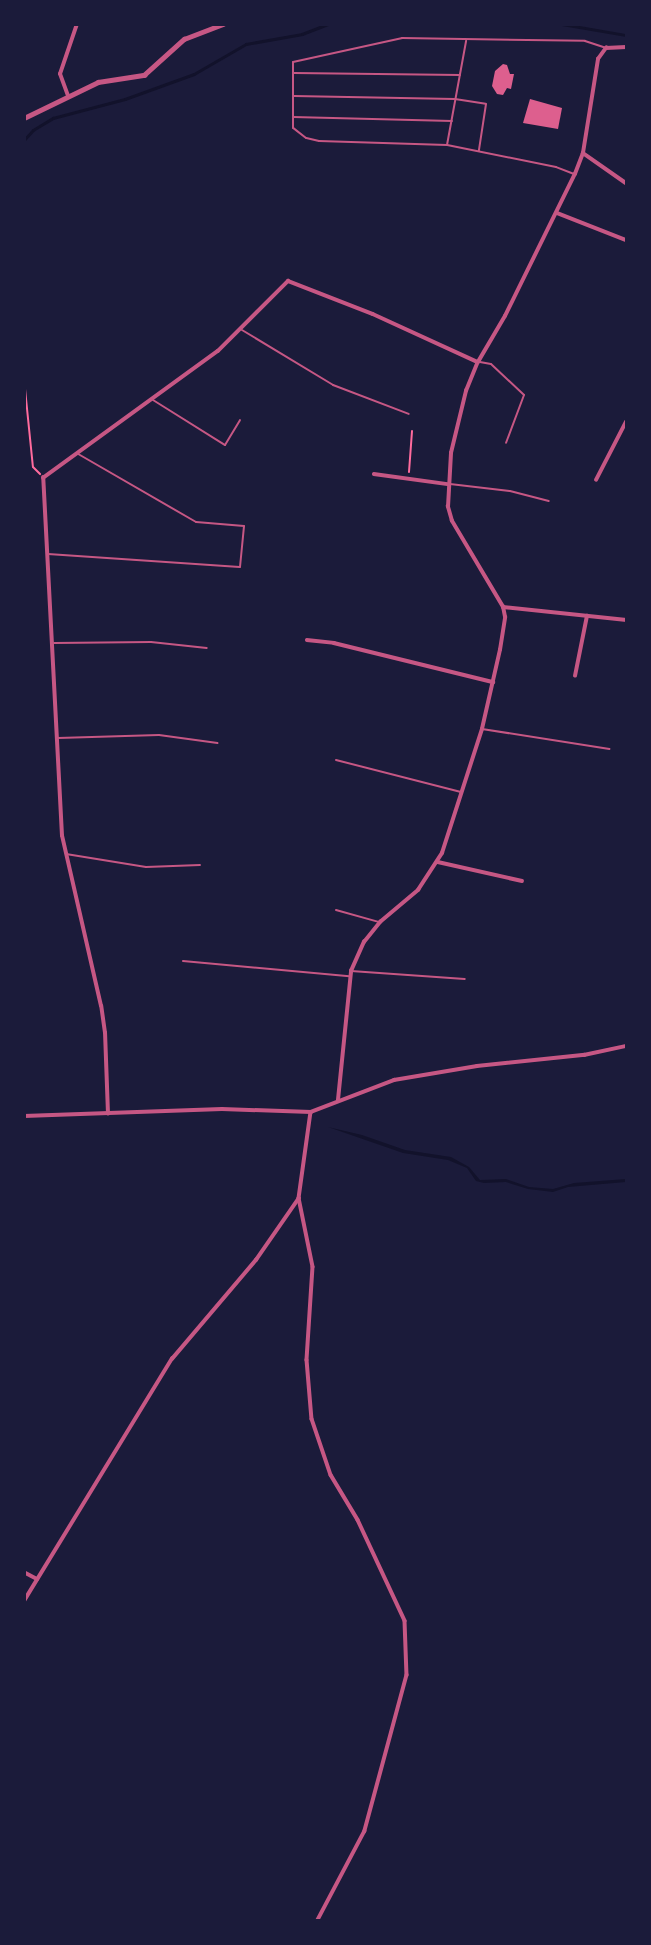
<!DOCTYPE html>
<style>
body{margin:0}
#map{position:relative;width:651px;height:1945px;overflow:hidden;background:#1b1b3a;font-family:"Roboto Serif",serif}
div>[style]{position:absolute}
.water>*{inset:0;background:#12122b}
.stream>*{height:2.5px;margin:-1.25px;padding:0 1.25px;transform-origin:1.25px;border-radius:1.25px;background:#12122b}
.building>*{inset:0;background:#dd5f8e}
.path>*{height:2px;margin:-1px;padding:0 1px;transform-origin:1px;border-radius:1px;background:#ff6b9d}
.service>*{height:2px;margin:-1px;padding:0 1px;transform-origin:1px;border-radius:1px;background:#c65784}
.minor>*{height:3.5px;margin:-1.75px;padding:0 1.75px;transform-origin:1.75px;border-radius:1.75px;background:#c65784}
.tertiary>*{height:4.5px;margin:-2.25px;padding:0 2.25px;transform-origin:2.25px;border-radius:2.25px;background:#c65784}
span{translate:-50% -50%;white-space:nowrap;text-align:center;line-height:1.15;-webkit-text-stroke:7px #1b1b3a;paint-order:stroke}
.frame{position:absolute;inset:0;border:26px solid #1b1b3a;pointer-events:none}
</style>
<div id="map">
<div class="water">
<div style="clip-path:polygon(328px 1127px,362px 1135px,405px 1150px,451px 1157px,469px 1167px,480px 1180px,506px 1179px,529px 1187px,553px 1189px,574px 1183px,626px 1179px,626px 1182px,568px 1187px,553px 1192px,528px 1189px,506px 1182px,484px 1183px,476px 1181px,467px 1168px,448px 1160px,403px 1153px)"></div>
</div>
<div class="stream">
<div style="left:562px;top:24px;width:65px;rotate:9.8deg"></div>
<div style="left:24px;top:140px;width:13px;rotate:-48deg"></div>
<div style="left:33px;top:130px;width:23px;rotate:-31deg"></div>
<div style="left:53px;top:118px;width:74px;rotate:-14.8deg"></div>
<div style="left:125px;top:99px;width:73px;rotate:-19.9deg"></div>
<div style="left:194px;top:74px;width:60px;rotate:-30deg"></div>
<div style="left:246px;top:44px;width:57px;rotate:-10.1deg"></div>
<div style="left:302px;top:34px;width:28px;rotate:-21deg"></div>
</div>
<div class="building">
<div style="clip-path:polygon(503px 64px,507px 65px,510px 74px,514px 74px,511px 89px,507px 88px,503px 95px,497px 94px,492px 86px,495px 71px)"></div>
<div style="clip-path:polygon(530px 99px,562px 108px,558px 129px,523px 123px)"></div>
</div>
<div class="path">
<div style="left:24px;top:379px;width:88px;rotate:84.2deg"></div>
<div style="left:33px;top:467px;width:10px;rotate:45deg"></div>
<div style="left:409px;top:472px;width:41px;rotate:-85.8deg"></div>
</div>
<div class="service">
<div style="left:294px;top:73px;width:166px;rotate:0.7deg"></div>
<div style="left:294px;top:96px;width:161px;rotate:1.1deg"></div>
<div style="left:455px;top:99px;width:31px;rotate:9deg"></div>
<div style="left:486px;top:104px;width:47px;rotate:98.7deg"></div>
<div style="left:293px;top:117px;width:159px;rotate:1.4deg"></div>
<div style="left:447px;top:145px;width:106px;rotate:-79.6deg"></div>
<div style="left:574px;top:174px;width:19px;rotate:-159deg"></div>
<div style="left:556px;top:167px;width:111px;rotate:-168.6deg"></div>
<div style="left:447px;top:145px;width:128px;rotate:-178.2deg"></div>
<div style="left:319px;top:141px;width:13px;rotate:-167deg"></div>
<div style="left:306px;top:138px;width:16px;rotate:-142deg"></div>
<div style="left:293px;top:128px;width:66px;rotate:-90deg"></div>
<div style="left:293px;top:62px;width:112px;rotate:-12.4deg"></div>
<div style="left:402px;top:38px;width:183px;rotate:0.9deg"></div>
<div style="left:585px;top:41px;width:20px;rotate:18deg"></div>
<div style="left:242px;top:330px;width:106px;rotate:31.1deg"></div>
<div style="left:333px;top:385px;width:81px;rotate:20.9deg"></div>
<div style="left:480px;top:362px;width:11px;rotate:10deg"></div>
<div style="left:491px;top:364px;width:45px;rotate:43.2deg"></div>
<div style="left:524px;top:395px;width:51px;rotate:110.6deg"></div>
<div style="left:153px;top:400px;width:85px;rotate:32deg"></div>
<div style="left:225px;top:445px;width:29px;rotate:-59deg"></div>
<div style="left:450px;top:484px;width:60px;rotate:6.7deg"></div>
<div style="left:510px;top:491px;width:40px;rotate:14.4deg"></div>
<div style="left:48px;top:554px;width:192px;rotate:3.9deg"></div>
<div style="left:240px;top:567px;width:41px;rotate:-84.4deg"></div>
<div style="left:244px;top:526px;width:48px;rotate:-175.2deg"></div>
<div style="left:196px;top:522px;width:136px;rotate:-150deg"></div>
<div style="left:54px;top:643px;width:97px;rotate:-0.6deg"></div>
<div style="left:151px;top:642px;width:56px;rotate:6.1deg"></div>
<div style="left:482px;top:729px;width:129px;rotate:8.9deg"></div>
<div style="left:58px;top:738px;width:101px;rotate:-1.7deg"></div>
<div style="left:159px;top:735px;width:59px;rotate:7.9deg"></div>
<div style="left:336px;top:760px;width:129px;rotate:14.4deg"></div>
<div style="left:66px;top:854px;width:81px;rotate:9.2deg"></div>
<div style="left:146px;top:867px;width:54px;rotate:-2.1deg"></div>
<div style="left:336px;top:910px;width:45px;rotate:15.6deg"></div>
<div style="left:183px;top:961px;width:167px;rotate:5.2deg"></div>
<div style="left:351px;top:971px;width:114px;rotate:4deg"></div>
</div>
<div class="minor">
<div style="left:68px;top:96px;width:23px;rotate:-110deg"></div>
<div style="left:60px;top:74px;width:53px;rotate:-71.2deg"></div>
<div style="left:583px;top:153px;width:52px;rotate:34.9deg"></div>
<div style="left:557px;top:213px;width:74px;rotate:21.4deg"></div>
<div style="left:374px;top:474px;width:74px;rotate:7.8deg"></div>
<div style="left:596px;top:480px;width:65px;rotate:-62.7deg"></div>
<div style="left:503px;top:607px;width:124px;rotate:6deg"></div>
<div style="left:307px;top:640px;width:27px;rotate:6deg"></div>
<div style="left:334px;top:643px;width:164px;rotate:13.8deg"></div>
<div style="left:575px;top:676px;width:61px;rotate:-78.7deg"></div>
<div style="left:438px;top:862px;width:86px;rotate:12.7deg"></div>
<div style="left:338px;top:1100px;width:130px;rotate:-84.2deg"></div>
<div style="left:351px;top:971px;width:32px;rotate:-66deg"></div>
<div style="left:364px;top:942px;width:26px;rotate:-51deg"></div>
<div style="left:380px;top:922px;width:50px;rotate:-40.1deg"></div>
<div style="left:418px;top:890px;width:44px;rotate:-57deg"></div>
<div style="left:442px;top:853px;width:130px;rotate:-72.1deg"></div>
<div style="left:482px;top:729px;width:81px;rotate:-77.2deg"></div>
<div style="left:500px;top:650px;width:33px;rotate:-81deg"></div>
<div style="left:505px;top:617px;width:10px;rotate:-101deg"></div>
<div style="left:503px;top:607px;width:100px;rotate:-120.7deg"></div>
<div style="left:452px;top:521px;width:15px;rotate:-106deg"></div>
<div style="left:448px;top:507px;width:54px;rotate:-86.8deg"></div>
<div style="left:451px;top:453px;width:64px;rotate:-76.4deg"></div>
<div style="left:466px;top:391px;width:31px;rotate:-68deg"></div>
<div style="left:478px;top:362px;width:53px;rotate:-59.6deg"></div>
<div style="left:505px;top:316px;width:158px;rotate:-63.8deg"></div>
<div style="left:575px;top:174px;width:22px;rotate:-69deg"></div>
<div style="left:583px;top:153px;width:95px;rotate:-80.9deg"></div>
<div style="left:598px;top:59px;width:14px;rotate:-54deg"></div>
<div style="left:606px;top:48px;width:20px;rotate:-3deg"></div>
<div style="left:311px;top:1112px;width:87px;rotate:97.9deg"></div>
<div style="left:299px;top:1198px;width:70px;rotate:78.5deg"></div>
<div style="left:313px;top:1267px;width:93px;rotate:93.7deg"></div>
<div style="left:307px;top:1360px;width:59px;rotate:85.2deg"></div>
<div style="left:312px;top:1419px;width:59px;rotate:71.3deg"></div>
<div style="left:331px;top:1475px;width:52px;rotate:59deg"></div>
<div style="left:358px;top:1520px;width:111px;rotate:65deg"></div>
<div style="left:405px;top:1621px;width:54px;rotate:87.9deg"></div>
<div style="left:407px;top:1675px;width:162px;rotate:105.1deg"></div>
<div style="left:365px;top:1831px;width:101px;rotate:117.8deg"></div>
<div style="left:108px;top:1114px;width:81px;rotate:-92.1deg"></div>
<div style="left:105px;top:1033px;width:27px;rotate:-98deg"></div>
<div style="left:101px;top:1006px;width:174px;rotate:-102.9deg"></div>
<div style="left:62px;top:836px;width:359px;rotate:-93deg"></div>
<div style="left:43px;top:478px;width:216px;rotate:-36deg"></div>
<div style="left:218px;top:351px;width:99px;rotate:-45deg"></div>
<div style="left:288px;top:281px;width:91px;rotate:21.2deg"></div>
<div style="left:373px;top:314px;width:115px;rotate:24.6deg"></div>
<div style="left:24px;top:1116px;width:198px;rotate:-2deg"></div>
<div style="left:222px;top:1109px;width:89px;rotate:1.9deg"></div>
<div style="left:311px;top:1112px;width:89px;rotate:-21.1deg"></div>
<div style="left:394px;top:1080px;width:84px;rotate:-9.6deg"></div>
<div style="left:477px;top:1066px;width:108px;rotate:-5.9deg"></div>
<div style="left:584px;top:1055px;width:43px;rotate:-12.1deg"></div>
<div style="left:24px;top:1572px;width:15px;rotate:28deg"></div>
<div style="left:24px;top:1601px;width:284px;rotate:-58.6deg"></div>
<div style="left:172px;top:1359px;width:130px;rotate:-49.7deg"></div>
<div style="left:256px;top:1260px;width:75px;rotate:-55.3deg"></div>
</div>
<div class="tertiary">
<div style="left:24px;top:118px;width:82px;rotate:-25.9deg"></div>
<div style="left:98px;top:82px;width:47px;rotate:-8.7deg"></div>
<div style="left:144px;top:75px;width:54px;rotate:-42deg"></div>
<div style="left:184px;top:39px;width:42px;rotate:-21deg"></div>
</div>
<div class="frame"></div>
</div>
